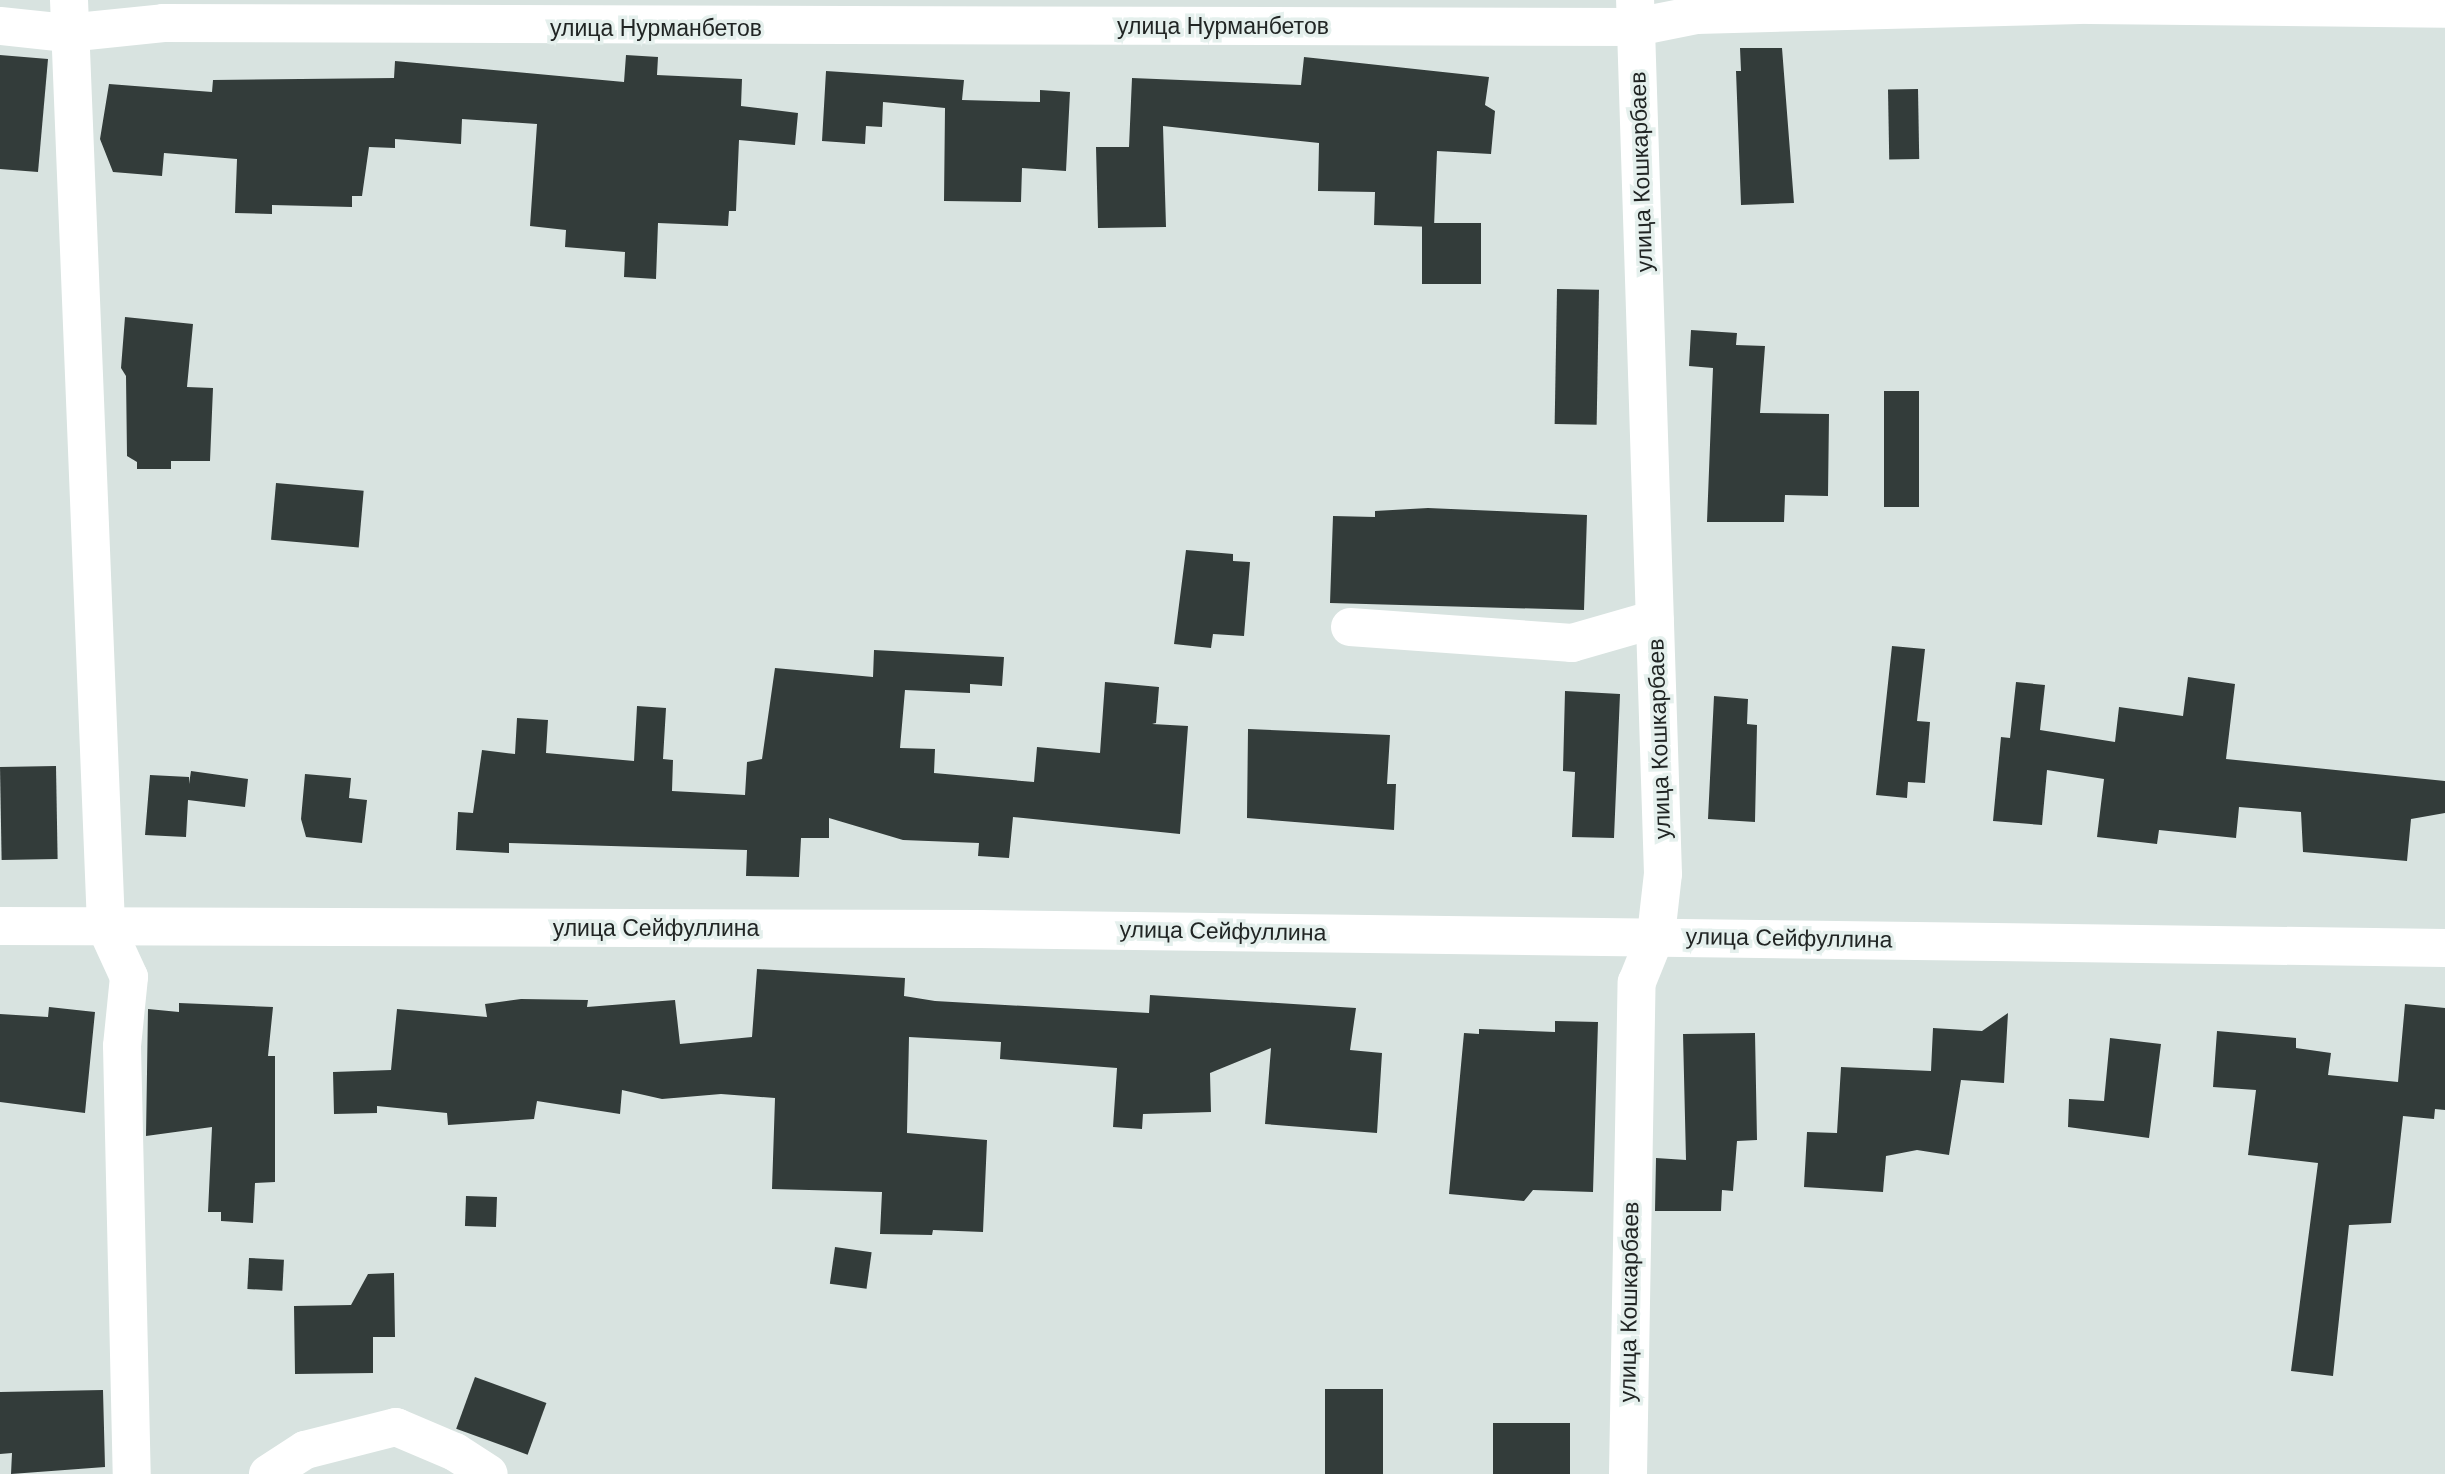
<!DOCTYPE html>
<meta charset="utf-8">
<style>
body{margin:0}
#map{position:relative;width:2445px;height:1474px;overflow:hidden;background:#d8e3e0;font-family:Helvetica,sans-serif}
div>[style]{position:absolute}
.building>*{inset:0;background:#333c3a;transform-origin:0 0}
.minor>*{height:38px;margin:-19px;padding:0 19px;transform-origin:19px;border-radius:19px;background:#fff}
.tertiary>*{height:38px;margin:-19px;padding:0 19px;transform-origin:19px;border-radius:19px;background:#fff}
span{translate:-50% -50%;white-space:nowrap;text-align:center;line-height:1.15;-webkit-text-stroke:7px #e5f0ed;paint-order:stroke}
.street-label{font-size:23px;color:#212524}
</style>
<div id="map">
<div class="building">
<div style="clip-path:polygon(1740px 48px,1782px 48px,1794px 203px,1741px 205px,1736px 71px,1741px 71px)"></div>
<div style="clip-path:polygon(0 55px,48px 59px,38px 172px,0 169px)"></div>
<div style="clip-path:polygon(626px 55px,658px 57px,657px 75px,742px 79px,741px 106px,798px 113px,795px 145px,739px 140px,736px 211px,729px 211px,728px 226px,658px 223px,656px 279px,624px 277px,625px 252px,565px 247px,566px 230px,530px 226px,537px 124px,462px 119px,461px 144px,395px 139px,395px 148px,369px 147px,362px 196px,352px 196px,352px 207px,272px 205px,272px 214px,235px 213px,237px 159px,164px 153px,162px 176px,113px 172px,100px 139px,109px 84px,212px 92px,213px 80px,394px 78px,395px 61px,624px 82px)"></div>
<div style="clip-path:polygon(1304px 57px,1489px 77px,1485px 105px,1495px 111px,1491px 154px,1437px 151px,1434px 227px,1374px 225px,1375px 192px,1318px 191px,1319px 143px,1163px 126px,1166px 227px,1098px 228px,1096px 147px,1129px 147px,1132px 78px,1301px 85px)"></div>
<div style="clip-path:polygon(826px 71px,964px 80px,962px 100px,1040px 102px,1040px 90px,1070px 92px,1066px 171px,1022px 168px,1021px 202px,944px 201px,945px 108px,883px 102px,882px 127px,866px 126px,865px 144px,822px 141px)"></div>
<div style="left:1918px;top:89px;width:70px;height:30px;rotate:89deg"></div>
<div style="left:1481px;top:223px;width:61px;height:59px;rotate:90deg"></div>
<div style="left:1557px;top:289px;width:42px;height:135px;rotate:1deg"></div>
<div style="clip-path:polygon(125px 317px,193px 324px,187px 387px,213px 388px,210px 461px,171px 461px,171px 469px,137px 469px,137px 462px,127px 456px,126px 376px,121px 368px)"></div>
<div style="clip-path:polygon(1691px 330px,1737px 333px,1736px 345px,1765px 346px,1760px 413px,1829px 414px,1828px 496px,1785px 495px,1784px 522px,1707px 522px,1713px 368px,1689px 366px)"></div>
<div style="left:1884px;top:391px;width:35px;height:116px"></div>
<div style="left:276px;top:483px;width:88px;height:57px;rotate:5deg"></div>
<div style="clip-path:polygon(1428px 508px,1587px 515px,1584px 610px,1330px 603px,1333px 516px,1375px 517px,1375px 511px)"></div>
<div style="clip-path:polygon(1186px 550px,1233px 554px,1233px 561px,1250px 562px,1244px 636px,1213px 634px,1211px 648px,1174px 644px)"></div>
<div style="clip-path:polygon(1892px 646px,1925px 649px,1917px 721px,1930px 722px,1925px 783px,1908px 782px,1907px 798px,1876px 795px)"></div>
<div style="clip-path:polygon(874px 650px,1004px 657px,1002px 686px,970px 684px,970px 693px,905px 690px,900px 748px,935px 749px,934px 773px,1034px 782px,1037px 747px,1100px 753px,1105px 682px,1159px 687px,1156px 723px,1152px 724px,1188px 726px,1180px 834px,1013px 817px,1009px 858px,978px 856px,979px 843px,903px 840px,829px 818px,829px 838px,801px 838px,799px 877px,746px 876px,747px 850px,509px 843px,509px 853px,456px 850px,458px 812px,473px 813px,482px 750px,515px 754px,517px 718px,548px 720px,546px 753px,634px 761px,637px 706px,666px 708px,663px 759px,673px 760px,672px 791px,745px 795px,747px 762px,762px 759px,775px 668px,873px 677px)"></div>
<div style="clip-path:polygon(2188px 677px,2235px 684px,2226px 759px,2445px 781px,2445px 813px,2411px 819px,2407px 861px,2303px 852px,2301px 812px,2239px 807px,2236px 838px,2159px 830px,2157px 844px,2097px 837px,2104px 779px,2047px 770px,2042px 825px,1993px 821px,2001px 737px,2010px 738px,2016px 682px,2045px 685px,2040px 730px,2115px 742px,2119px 707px,2183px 716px)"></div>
<div style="clip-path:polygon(1565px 691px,1620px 694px,1614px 838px,1572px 837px,1575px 772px,1563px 771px)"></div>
<div style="clip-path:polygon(1714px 696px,1748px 699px,1747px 724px,1757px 725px,1755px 822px,1708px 819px)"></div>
<div style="clip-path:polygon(1248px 729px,1390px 735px,1387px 784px,1396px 784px,1394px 830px,1247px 818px)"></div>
<div style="left:56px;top:766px;width:93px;height:56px;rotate:89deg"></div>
<div style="clip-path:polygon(191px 771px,248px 779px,245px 807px,188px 800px,186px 837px,145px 835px,150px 775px,189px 777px,189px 784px)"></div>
<div style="clip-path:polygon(305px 774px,351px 778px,349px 798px,367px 800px,362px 843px,306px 837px,301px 819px)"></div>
<div style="clip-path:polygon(757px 969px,905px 978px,904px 996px,935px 1001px,1149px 1013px,1150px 995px,1356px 1008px,1350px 1050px,1382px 1053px,1377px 1133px,1265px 1124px,1271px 1048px,1210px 1073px,1211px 1112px,1143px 1114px,1142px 1129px,1113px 1127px,1117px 1068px,1000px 1059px,1001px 1042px,909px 1037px,907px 1133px,987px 1140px,983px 1232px,933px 1230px,932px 1235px,880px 1234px,882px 1192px,772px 1189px,775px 1098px,721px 1094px,662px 1099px,622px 1090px,620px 1114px,537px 1101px,534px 1119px,448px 1125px,447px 1113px,377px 1106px,377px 1113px,334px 1114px,333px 1072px,391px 1070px,397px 1009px,487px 1017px,485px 1004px,521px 999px,588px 1000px,587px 1007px,675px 1000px,680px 1044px,752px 1037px)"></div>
<div style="clip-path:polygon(179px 1003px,273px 1007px,268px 1056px,275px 1056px,275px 1182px,255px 1183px,253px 1223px,221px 1221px,221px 1212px,208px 1212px,212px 1127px,146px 1136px,148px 1009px,179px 1012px)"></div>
<div style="clip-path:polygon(2405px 1004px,2445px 1008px,2445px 1110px,2435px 1109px,2434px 1119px,2403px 1116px,2391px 1223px,2349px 1225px,2333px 1376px,2291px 1371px,2318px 1163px,2248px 1155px,2256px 1090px,2213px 1087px,2217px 1031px,2296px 1038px,2296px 1048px,2331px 1053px,2328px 1075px,2398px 1082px)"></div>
<div style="clip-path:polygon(49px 1007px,95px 1012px,85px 1113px,0 1102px,0 1014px,48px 1017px)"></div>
<div style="clip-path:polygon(2008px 1013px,2004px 1083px,1961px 1080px,1949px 1155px,1917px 1150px,1886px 1156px,1883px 1192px,1804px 1187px,1807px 1132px,1837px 1133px,1841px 1067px,1931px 1071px,1933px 1028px,1982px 1031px)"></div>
<div style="clip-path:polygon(1555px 1021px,1598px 1022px,1593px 1192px,1533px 1190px,1524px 1201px,1449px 1194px,1464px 1033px,1479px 1034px,1479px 1029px,1555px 1032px)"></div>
<div style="clip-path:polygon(1755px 1033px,1757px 1140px,1737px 1141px,1733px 1191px,1722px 1190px,1721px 1211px,1655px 1211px,1656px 1158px,1686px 1160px,1683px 1034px)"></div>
<div style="clip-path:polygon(2110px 1038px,2161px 1044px,2149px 1138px,2068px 1127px,2069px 1099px,2104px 1101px)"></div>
<div style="left:466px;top:1196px;width:31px;height:30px;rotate:2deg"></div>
<div style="left:835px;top:1247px;width:37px;height:37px;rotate:8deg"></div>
<div style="left:249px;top:1258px;width:35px;height:31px;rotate:3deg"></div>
<div style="clip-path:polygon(394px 1273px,395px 1337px,373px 1337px,373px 1373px,295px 1374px,294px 1306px,351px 1305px,368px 1274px)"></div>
<div style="left:475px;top:1377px;width:76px;height:55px;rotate:20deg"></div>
<div style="left:1325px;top:1389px;width:58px;height:85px"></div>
<div style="clip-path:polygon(103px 1390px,105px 1467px,11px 1474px,12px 1453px,0 1454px,0 1392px)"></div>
<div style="left:1493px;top:1423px;width:77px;height:51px"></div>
</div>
<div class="minor">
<div style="left:69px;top:0;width:928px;rotate:87.71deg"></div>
<div style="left:106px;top:927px;width:55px;rotate:65.3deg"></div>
<div style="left:129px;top:977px;width:69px;rotate:95.8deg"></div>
<div style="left:122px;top:1046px;width:428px;rotate:88.7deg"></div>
<div style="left:0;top:26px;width:67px;rotate:6deg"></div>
<div style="left:67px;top:33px;width:97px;rotate:-5.9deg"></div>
<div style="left:163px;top:23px;width:1473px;rotate:0.16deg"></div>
<div style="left:1636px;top:27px;width:61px;rotate:-11.3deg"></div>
<div style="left:1696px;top:15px;width:393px;rotate:-1.5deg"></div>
<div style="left:2089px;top:5px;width:356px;rotate:0.6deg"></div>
<div style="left:1350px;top:627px;width:223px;rotate:4.1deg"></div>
<div style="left:1572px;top:643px;width:86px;rotate:-16.1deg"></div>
<div style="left:268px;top:1474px;width:44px;rotate:-33deg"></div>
<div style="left:305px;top:1450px;width:94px;rotate:-14.2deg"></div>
<div style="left:396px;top:1427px;width:64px;rotate:23deg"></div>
<div style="left:455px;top:1452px;width:40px;rotate:32.9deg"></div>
<div style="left:1628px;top:1474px;width:492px;rotate:-89deg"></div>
<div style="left:1637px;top:982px;width:51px;rotate:-68deg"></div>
<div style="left:1656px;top:935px;width:61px;rotate:-83.5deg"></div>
<div style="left:1663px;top:874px;width:874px;rotate:-91.83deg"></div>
</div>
<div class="tertiary">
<div style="left:0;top:926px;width:981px;rotate:0.18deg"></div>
<div style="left:981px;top:929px;width:1464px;rotate:0.74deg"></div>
</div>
<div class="street-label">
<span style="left:1223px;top:26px">улица Нурманбетов</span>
<span style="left:656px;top:28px">улица Нурманбетов</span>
<span style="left:1641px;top:172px;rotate:-92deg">улица Кошкарбаев</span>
<span style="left:1659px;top:739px;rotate:-92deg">улица Кошкарбаев</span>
<span style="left:656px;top:928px">улица Сейфуллина</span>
<span style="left:1223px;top:931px;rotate:1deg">улица Сейфуллина</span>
<span style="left:1789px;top:938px;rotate:1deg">улица Сейфуллина</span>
<span style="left:1629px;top:1302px;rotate:-89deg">улица Кошкарбаев</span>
</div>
</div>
